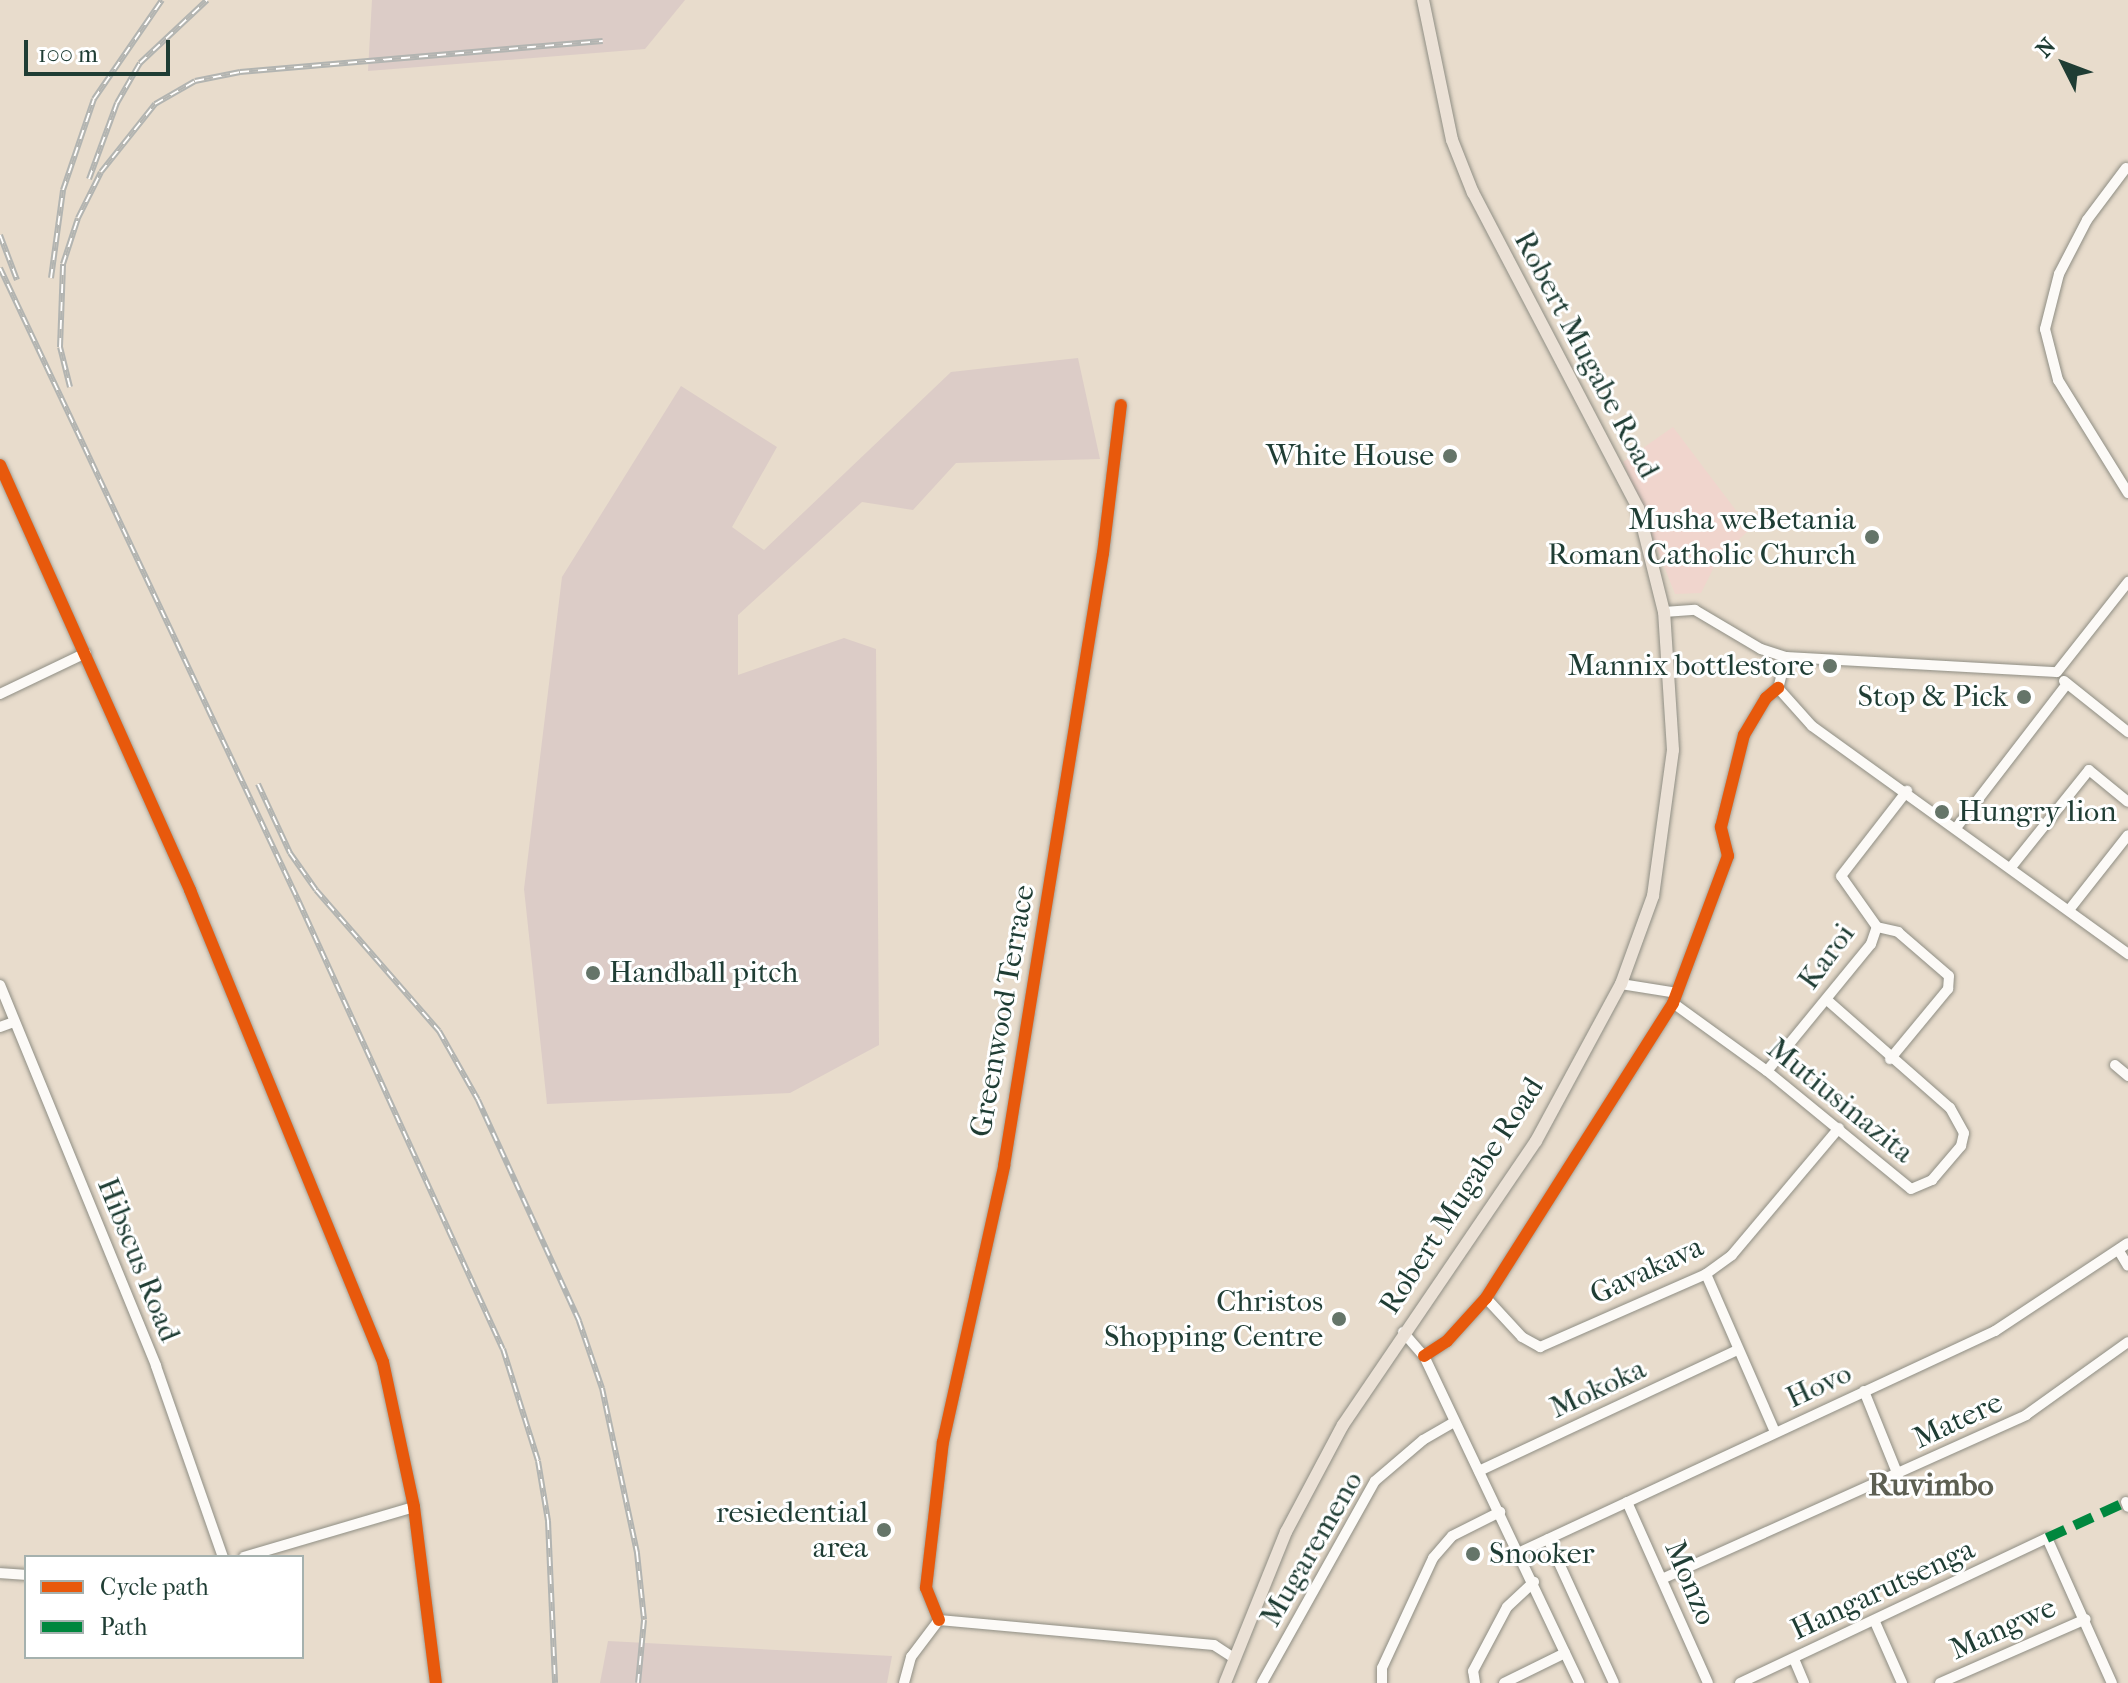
<!DOCTYPE html>
<style>
body{margin:0}
#map{position:relative;width:2128px;height:1683px;overflow:hidden;background:#e8dccc;font-family:"IM FELL French Canon",serif}
div>[style]{position:absolute}
.built>*{inset:0;background:#f0d5cd}
.industrial>*{inset:0;background:#dcccc7}
.roads{filter:drop-shadow(0 0 2px #8f8e84) drop-shadow(0 0 2px #8f8e84)}
.minor>*{height:10px;margin:-5px;padding:0 5px;transform-origin:5px;border-radius:5px;background:#fcfaf7}
.major>*{height:12px;margin:-6px;padding:0 6px;transform-origin:6px;border-radius:6px;background:#ebe1d6}
.rail>*{height:6px;margin-top:-3px;transform-origin:0;background:repeating-linear-gradient(90deg,#fff 0 9px,#b2b4b1 0 18px);box-sizing:border-box;border-block:2px solid #b2b4b1}
.quiet>*{height:10px;margin-top:-5px;transform-origin:0;background:repeating-linear-gradient(90deg,#00873e 0 20px,transparent 0 30px)}
.cycleway>*{height:12px;margin:-6px;padding:0 6px;transform-origin:6px;border-radius:6px;background:#e8590c}
.dots>*{width:22px;height:22px;translate:-50% -50%;box-sizing:border-box;border:4px solid #fff;border-radius:50%}
span{translate:-50% -50%;white-space:nowrap;text-align:center;line-height:1.15;-webkit-text-stroke:6px #fff;paint-order:stroke}
.street-label{font-size:30px;color:#1f3d34}
.poi-label{font-size:30px;color:#1f3d34}
.right{translate:-100% -50%;text-align:right}
.left{translate:0 -50%;text-align:left}
.neighbourhood-label{font-size:32px;color:#5d5f52;font-weight:700}
.legend{position:absolute;left:24px;top:1555px;width:280px;height:104px;box-sizing:border-box;background:#fff;border:2px solid #a5b1ae;margin:0;padding:10px 14px;list-style:none;font-size:24px;color:#1f3d34}
.legend li{display:flex;align-items:center;gap:16px;height:40px}
.legend b{width:40px;border:2px solid #a5b1ae}
.north{position:absolute;left:2024px;top:24px;width:80px;height:80px;-webkit-text-stroke:6px #fff;paint-order:stroke;rotate:312deg;font-size:22px;font-weight:700;line-height:32px;text-align:center;color:#1f3d34}
.north::after{content:'';display:block;margin:auto;width:28px;height:36px;background:#1f3d34;clip-path:polygon(50% 0,100% 100%,50% 72%,0 100%)}
.scale{position:absolute;left:24px;top:40px;width:146px;height:36px;box-sizing:border-box;border:4px solid #1f3d34;border-top:0;padding-left:10px;font-size:24px;line-height:28px;white-space:nowrap;color:#1f3d34;-webkit-text-stroke:6px #fff;paint-order:stroke}
</style>
<div id="map">
<div class="built">
<div style="clip-path:polygon(1673px 427px,1750px 529px,1717px 561px,1701px 593px,1675px 594px,1623px 462px)"></div>
</div>
<div class="industrial">
<div style="clip-path:polygon(372px 0,685px 0,645px 49px,368px 71px)"></div>
<div style="clip-path:polygon(1078px 358px,1100px 459px,956px 463px,913px 510px,862px 502px,738px 615px,738px 675px,844px 638px,876px 649px,879px 1045px,790px 1093px,547px 1104px,524px 889px,562px 577px,681px 386px,777px 447px,732px 527px,764px 550px,951px 372px)"></div>
<div style="clip-path:polygon(608px 1641px,892px 1656px,887px 1683px,600px 1683px)"></div>
</div>
<div class="roads">
<div class="minor">
<div style="left:2126px;top:168px;width:65px;rotate:126.9deg"></div>
<div style="left:2087px;top:220px;width:61px;rotate:117.4deg"></div>
<div style="left:2059px;top:274px;width:57px;rotate:104.3deg"></div>
<div style="left:2045px;top:329px;width:53px;rotate:75.7deg"></div>
<div style="left:2058px;top:380px;width:133px;rotate:58.2deg"></div>
<div style="left:0;top:465px;width:466px;rotate:65.9deg"></div>
<div style="left:190px;top:890px;width:510px;rotate:67.76deg"></div>
<div style="left:383px;top:1362px;width:148px;rotate:77.9deg"></div>
<div style="left:414px;top:1507px;width:177px;rotate:82.9deg"></div>
<div style="left:1664px;top:612px;width:31px;rotate:-4deg"></div>
<div style="left:1695px;top:610px;width:77px;rotate:30.6deg"></div>
<div style="left:1761px;top:649px;width:26px;rotate:18deg"></div>
<div style="left:1786px;top:657px;width:271px;rotate:3.2deg"></div>
<div style="left:2057px;top:672px;width:115px;rotate:-51.7deg"></div>
<div style="left:1786px;top:657px;width:32px;rotate:104deg"></div>
<div style="left:1778px;top:688px;width:51px;rotate:48.2deg"></div>
<div style="left:1812px;top:726px;width:390px;rotate:35.8deg"></div>
<div style="left:2064px;top:681px;width:82px;rotate:38.6deg"></div>
<div style="left:0;top:694px;width:95px;rotate:-25.5deg"></div>
<div style="left:1956px;top:828px;width:182px;rotate:-52.4deg"></div>
<div style="left:2012px;top:866px;width:123px;rotate:-51.3deg"></div>
<div style="left:2089px;top:770px;width:50px;rotate:39.4deg"></div>
<div style="left:2069px;top:910px;width:95px;rotate:-51.8deg"></div>
<div style="left:1877px;top:927px;width:22px;rotate:13deg"></div>
<div style="left:1898px;top:932px;width:67px;rotate:40.8deg"></div>
<div style="left:1949px;top:976px;width:13px;rotate:94deg"></div>
<div style="left:1948px;top:989px;width:91px;rotate:129.6deg"></div>
<div style="left:1621px;top:984px;width:57px;rotate:9.1deg"></div>
<div style="left:0;top:985px;width:412px;rotate:67.7deg"></div>
<div style="left:156px;top:1366px;width:202px;rotate:70.7deg"></div>
<div style="left:1673px;top:1003px;width:116px;rotate:35.9deg"></div>
<div style="left:1767px;top:1071px;width:186px;rotate:39.3deg"></div>
<div style="left:1911px;top:1189px;width:23px;rotate:-23deg"></div>
<div style="left:1932px;top:1180px;width:45px;rotate:-49.5deg"></div>
<div style="left:1961px;top:1146px;width:13px;rotate:-77deg"></div>
<div style="left:1964px;top:1133px;width:29px;rotate:-119deg"></div>
<div style="left:1950px;top:1108px;width:164px;rotate:-138.7deg"></div>
<div style="left:0;top:1027px;width:15px;rotate:-20deg"></div>
<div style="left:2115px;top:1065px;width:17px;rotate:40deg"></div>
<div style="left:1767px;top:1071px;width:164px;rotate:-50.7deg"></div>
<div style="left:1871px;top:944px;width:18px;rotate:-71deg"></div>
<div style="left:1877px;top:927px;width:62px;rotate:-125.2deg"></div>
<div style="left:1841px;top:876px;width:108px;rotate:-52.2deg"></div>
<div style="left:2119px;top:1251px;width:17px;rotate:59deg"></div>
<div style="left:1706px;top:1274px;width:172px;rotate:66.4deg"></div>
<div style="left:1486px;top:1298px;width:53px;rotate:47.3deg"></div>
<div style="left:1522px;top:1337px;width:21px;rotate:29deg"></div>
<div style="left:1540px;top:1347px;width:181px;rotate:-23.7deg"></div>
<div style="left:1706px;top:1274px;width:32px;rotate:-36deg"></div>
<div style="left:1732px;top:1255px;width:166px;rotate:-49.9deg"></div>
<div style="left:1403px;top:1332px;width:32px;rotate:49deg"></div>
<div style="left:1424px;top:1356px;width:362px;rotate:64.6deg"></div>
<div style="left:1424px;top:1356px;width:27px;rotate:-33deg"></div>
<div style="left:1447px;top:1341px;width:58px;rotate:-47.8deg"></div>
<div style="left:1486px;top:1298px;width:349px;rotate:-57.6deg"></div>
<div style="left:1673px;top:1003px;width:157px;rotate:-69.5deg"></div>
<div style="left:1728px;top:856px;width:30px;rotate:-104deg"></div>
<div style="left:1721px;top:827px;width:95px;rotate:-76deg"></div>
<div style="left:1744px;top:735px;width:43px;rotate:-59.3deg"></div>
<div style="left:1766px;top:698px;width:16px;rotate:-40deg"></div>
<div style="left:1864px;top:1391px;width:91px;rotate:68deg"></div>
<div style="left:1479px;top:1471px;width:285px;rotate:-25.1deg"></div>
<div style="left:1627px;top:1502px;width:198px;rotate:65.9deg"></div>
<div style="left:2126px;top:1502px;width:5px;rotate:68deg"></div>
<div style="left:1548px;top:1539px;width:158px;rotate:65.4deg"></div>
<div style="left:1518px;top:1553px;width:526px;rotate:-24.96deg"></div>
<div style="left:1995px;top:1331px;width:159px;rotate:-33.5deg"></div>
<div style="left:244px;top:1557px;width:177px;rotate:-16.4deg"></div>
<div style="left:0;top:1573px;width:26px;rotate:4deg"></div>
<div style="left:1664px;top:1578px;width:397px;rotate:-24.2deg"></div>
<div style="left:2026px;top:1415px;width:125px;rotate:-35.6deg"></div>
<div style="left:939px;top:1620px;width:35px;rotate:-112deg"></div>
<div style="left:926px;top:1588px;width:147px;rotate:-83.4deg"></div>
<div style="left:943px;top:1442px;width:283px;rotate:-77.5deg"></div>
<div style="left:1004px;top:1166px;width:621px;rotate:-80.83deg"></div>
<div style="left:1103px;top:553px;width:149px;rotate:-83.1deg"></div>
<div style="left:939px;top:1620px;width:276px;rotate:5.2deg"></div>
<div style="left:1214px;top:1645px;width:24px;rotate:33deg"></div>
<div style="left:1875px;top:1622px;width:67px;rotate:66.1deg"></div>
<div style="left:1794px;top:1659px;width:26px;rotate:67deg"></div>
<div style="left:904px;top:1683px;width:27px;rotate:-75deg"></div>
<div style="left:911px;top:1657px;width:46px;rotate:-52.9deg"></div>
<div style="left:1262px;top:1683px;width:231px;rotate:-60.8deg"></div>
<div style="left:1375px;top:1481px;width:63px;rotate:-40.5deg"></div>
<div style="left:1423px;top:1440px;width:36px;rotate:-30deg"></div>
<div style="left:1382px;top:1683px;width:15px;rotate:-90deg"></div>
<div style="left:1382px;top:1668px;width:121px;rotate:-65.1deg"></div>
<div style="left:1433px;top:1558px;width:29px;rotate:-49deg"></div>
<div style="left:1452px;top:1536px;width:54px;rotate:-26.6deg"></div>
<div style="left:1475px;top:1683px;width:12px;rotate:-99deg"></div>
<div style="left:1473px;top:1671px;width:72px;rotate:-62deg"></div>
<div style="left:1507px;top:1607px;width:37px;rotate:-43deg"></div>
<div style="left:1504px;top:1683px;width:68px;rotate:-26.2deg"></div>
<div style="left:1740px;top:1683px;width:340px;rotate:-25.3deg"></div>
<div style="left:2047px;top:1538px;width:159px;rotate:65.9deg"></div>
<div style="left:1940px;top:1683px;width:159px;rotate:-23.7deg"></div>
</div>
<div class="major">
<div style="left:1225px;top:1683px;width:163px;rotate:-68deg"></div>
<div style="left:1286px;top:1532px;width:121px;rotate:-62deg"></div>
<div style="left:1343px;top:1425px;width:343px;rotate:-55.8deg"></div>
<div style="left:1536px;top:1141px;width:179px;rotate:-61.6deg"></div>
<div style="left:1621px;top:984px;width:94px;rotate:-70deg"></div>
<div style="left:1653px;top:896px;width:147px;rotate:-82.2deg"></div>
<div style="left:1673px;top:750px;width:138px;rotate:-93.7deg"></div>
<div style="left:1664px;top:612px;width:107px;rotate:-104deg"></div>
<div style="left:1638px;top:508px;width:356px;rotate:-117.6deg"></div>
<div style="left:1473px;top:193px;width:57px;rotate:-111.6deg"></div>
<div style="left:1452px;top:140px;width:143px;rotate:-101.7deg"></div>
</div>
</div>
<div class="rail">
<div style="left:89px;top:179px;width:81px;rotate:-69.8deg"></div>
<div style="left:117px;top:103px;width:46px;rotate:-60.1deg"></div>
<div style="left:140px;top:63px;width:92px;rotate:-43.2deg"></div>
<div style="left:0;top:235px;width:48px;rotate:69.3deg"></div>
<div style="left:0;top:268px;width:701px;rotate:64.75deg"></div>
<div style="left:299px;top:902px;width:491px;rotate:65.5deg"></div>
<div style="left:503px;top:1349px;width:117px;rotate:72.6deg"></div>
<div style="left:538px;top:1461px;width:61px;rotate:80.5deg"></div>
<div style="left:548px;top:1521px;width:162px;rotate:87.5deg"></div>
<div style="left:51px;top:278px;width:89px;rotate:-82.2deg"></div>
<div style="left:63px;top:190px;width:96px;rotate:-71.2deg"></div>
<div style="left:94px;top:99px;width:120px;rotate:-55.5deg"></div>
<div style="left:70px;top:387px;width:41px;rotate:-104deg"></div>
<div style="left:60px;top:347px;width:83px;rotate:-87.9deg"></div>
<div style="left:63px;top:264px;width:48px;rotate:-71.9deg"></div>
<div style="left:78px;top:218px;width:51px;rotate:-63.4deg"></div>
<div style="left:101px;top:172px;width:87px;rotate:-51.5deg"></div>
<div style="left:155px;top:104px;width:46px;rotate:-29.9deg"></div>
<div style="left:195px;top:81px;width:46px;rotate:-11.3deg"></div>
<div style="left:240px;top:72px;width:364px;rotate:-4.9deg"></div>
<div style="left:258px;top:784px;width:76px;rotate:65.1deg"></div>
<div style="left:290px;top:853px;width:45px;rotate:54.9deg"></div>
<div style="left:316px;top:890px;width:187px;rotate:48.9deg"></div>
<div style="left:439px;top:1031px;width:79px;rotate:60.5deg"></div>
<div style="left:478px;top:1100px;width:243px;rotate:65.4deg"></div>
<div style="left:579px;top:1321px;width:71px;rotate:71.1deg"></div>
<div style="left:602px;top:1388px;width:169px;rotate:78deg"></div>
<div style="left:637px;top:1553px;width:67px;rotate:84deg"></div>
<div style="left:644px;top:1620px;width:63px;rotate:95.4deg"></div>
</div>
<div class="quiet">
<div style="left:2047px;top:1538px;width:89px;rotate:-24.6deg"></div>
</div>
<div class="cycleway">
<div style="left:0;top:465px;width:466px;rotate:65.9deg"></div>
<div style="left:190px;top:890px;width:510px;rotate:67.76deg"></div>
<div style="left:383px;top:1362px;width:148px;rotate:77.9deg"></div>
<div style="left:414px;top:1507px;width:177px;rotate:82.9deg"></div>
<div style="left:1424px;top:1356px;width:27px;rotate:-33deg"></div>
<div style="left:1447px;top:1341px;width:58px;rotate:-47.8deg"></div>
<div style="left:1486px;top:1298px;width:349px;rotate:-57.6deg"></div>
<div style="left:1673px;top:1003px;width:157px;rotate:-69.5deg"></div>
<div style="left:1728px;top:856px;width:30px;rotate:-104deg"></div>
<div style="left:1721px;top:827px;width:95px;rotate:-76deg"></div>
<div style="left:1744px;top:735px;width:43px;rotate:-59.3deg"></div>
<div style="left:1766px;top:698px;width:16px;rotate:-40deg"></div>
<div style="left:939px;top:1620px;width:35px;rotate:-112deg"></div>
<div style="left:926px;top:1588px;width:147px;rotate:-83.4deg"></div>
<div style="left:943px;top:1442px;width:283px;rotate:-77.5deg"></div>
<div style="left:1004px;top:1166px;width:621px;rotate:-80.83deg"></div>
<div style="left:1103px;top:553px;width:149px;rotate:-83.1deg"></div>
</div>
<div class="dots">
<div style="left:1450px;top:456px;background:#657569"></div>
<div style="left:1872px;top:537px;background:#657569"></div>
<div style="left:1830px;top:666px;background:#657569"></div>
<div style="left:2024px;top:697px;background:#657569"></div>
<div style="left:1942px;top:812px;background:#657569"></div>
<div style="left:593px;top:973px;background:#657569"></div>
<div style="left:1339px;top:1319px;background:#657569"></div>
<div style="left:884px;top:1530px;background:#657569"></div>
<div style="left:1473px;top:1554px;background:#657569"></div>
</div>
<div class="street-label">
<span style="left:1586px;top:355px;rotate:62deg">Robert Mugabe Road</span>
<span style="left:1827px;top:957px;rotate:-54deg">Karoi</span>
<span style="left:1003px;top:1011px;rotate:-80deg">Greenwood Terrace</span>
<span style="left:1840px;top:1101px;rotate:39deg">Mutiusinazita</span>
<span style="left:1462px;top:1196px;rotate:-57deg">Robert Mugabe Road</span>
<span style="left:138px;top:1260px;rotate:68deg">Hibscus Road</span>
<span style="left:1647px;top:1271px;rotate:-25deg">Gavakava</span>
<span style="left:1819px;top:1386px;rotate:-25deg">Hovo</span>
<span style="left:1598px;top:1389px;rotate:-25deg">Mokoka</span>
<span style="left:1958px;top:1421px;rotate:-25deg">Matere</span>
<span style="left:1312px;top:1549px;rotate:-60deg">Mugaremeno</span>
<span style="left:1690px;top:1583px;rotate:67deg">Monzo</span>
<span style="left:1883px;top:1590px;rotate:-25deg">Hangarutsenga</span>
<span style="left:2003px;top:1629px;rotate:-24deg">Mangwe</span>
</div>
<div class="poi-label">
<span class="right" style="left:1434px;top:456px">White House</span>
<span class="right" style="left:1856px;top:537px">Musha weBetania<br>Roman Catholic Church</span>
<span class="right" style="left:1814px;top:666px">Mannix bottlestore</span>
<span class="right" style="left:2008px;top:697px">Stop &amp; Pick</span>
<span class="left" style="left:1958px;top:812px">Hungry lion</span>
<span class="left" style="left:609px;top:973px">Handball pitch</span>
<span class="right" style="left:1323px;top:1319px">Christos<br>Shopping Centre</span>
<span class="right" style="left:868px;top:1530px">resiedential<br>area</span>
<span class="left" style="left:1489px;top:1554px">Snooker</span>
</div>
<div class="neighbourhood-label">
<span style="left:1931px;top:1485px">Ruvimbo</span>
</div>
<ul class="legend">
<li><b style="height:10px;background:#e8590c"></b>Cycle path</li>
<li><b style="height:10px;background:#00873e"></b>Path</li>
</ul>
<div class="north">N</div>
<div class="scale">100 m</div>
</div>
